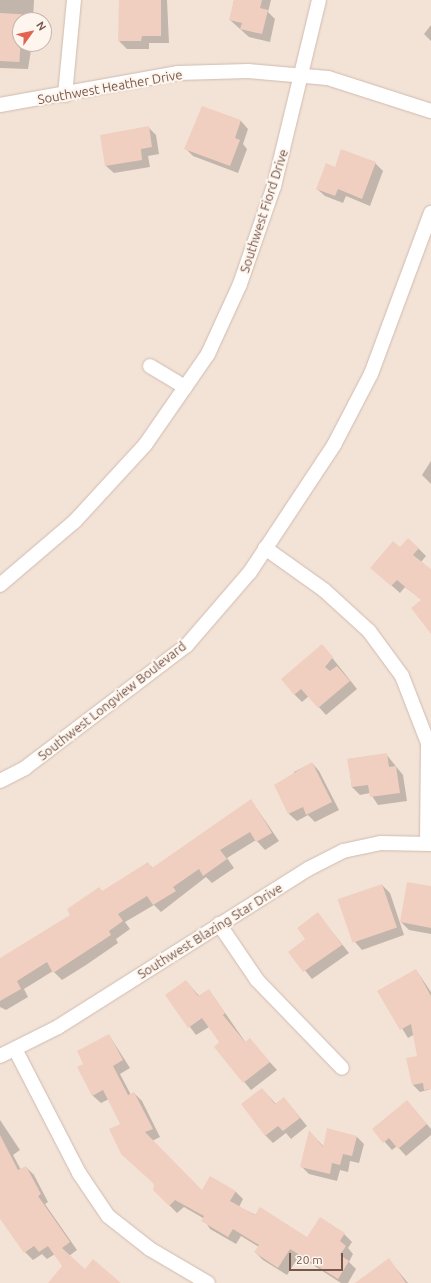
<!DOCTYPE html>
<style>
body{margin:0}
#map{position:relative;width:431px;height:1283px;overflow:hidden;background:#fcf2e7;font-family:Ubuntu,sans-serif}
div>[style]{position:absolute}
.residential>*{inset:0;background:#f3e3d6}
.shadow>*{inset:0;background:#0003}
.building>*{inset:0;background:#f0cfc0;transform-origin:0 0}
.roads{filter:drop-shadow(0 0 1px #cfbbb0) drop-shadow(0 0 1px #cfbbb0)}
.street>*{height:14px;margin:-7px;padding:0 7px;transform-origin:7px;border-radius:7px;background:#fff}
span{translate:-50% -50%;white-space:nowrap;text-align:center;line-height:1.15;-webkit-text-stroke:4px #fef6ee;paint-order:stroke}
.street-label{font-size:13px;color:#75574c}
.north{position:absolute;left:12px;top:12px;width:40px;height:40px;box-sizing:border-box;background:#fef6ee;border:1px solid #c7b6ad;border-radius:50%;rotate:57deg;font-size:11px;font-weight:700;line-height:16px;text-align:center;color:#75574c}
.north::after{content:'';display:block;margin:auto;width:14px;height:18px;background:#e26450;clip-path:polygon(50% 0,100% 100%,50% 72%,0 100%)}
.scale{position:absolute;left:289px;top:1253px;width:54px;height:18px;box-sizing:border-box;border:2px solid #75574c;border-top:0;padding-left:5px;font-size:12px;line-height:14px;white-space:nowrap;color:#75574c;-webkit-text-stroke:3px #fef6ee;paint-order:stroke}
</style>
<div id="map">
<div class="residential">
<div style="clip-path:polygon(evenodd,0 0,431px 0,431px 1283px,0 1283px,0 0,20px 20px,44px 20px,44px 44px,20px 44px,20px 20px)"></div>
</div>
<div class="shadow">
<div style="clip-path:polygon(0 0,34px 0,33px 20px,20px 20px,20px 44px,32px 44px,28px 69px,0 68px)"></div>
<div style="clip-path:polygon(120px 0,167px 0,169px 43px,149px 43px,149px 49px,127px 49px,119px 41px)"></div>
<div style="clip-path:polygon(234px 0,271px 0,268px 12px,275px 19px,270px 42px,249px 37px,230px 20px)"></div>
<div style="clip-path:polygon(431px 25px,431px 41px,424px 34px)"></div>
<div style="clip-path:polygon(203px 107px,241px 121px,248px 129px,243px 144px,247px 149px,238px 173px,193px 156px,185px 148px)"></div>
<div style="clip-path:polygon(148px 127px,156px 135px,159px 154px,148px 156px,150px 167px,114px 173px,106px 166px)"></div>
<div style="clip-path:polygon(375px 163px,383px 171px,370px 206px,346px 196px,343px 203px,325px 196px,317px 189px,335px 168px)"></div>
<div style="clip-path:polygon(431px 461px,431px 484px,422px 475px)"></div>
<div style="clip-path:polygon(418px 548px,426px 556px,421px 562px,431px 571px,431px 631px,422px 600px,405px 587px,400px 593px,372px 568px,400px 549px)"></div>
<div style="clip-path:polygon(322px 645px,357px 689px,326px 715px,309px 696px,302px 702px,294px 694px)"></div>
<div style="clip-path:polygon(386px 754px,403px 775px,407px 801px,378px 805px,370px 793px,360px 795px,352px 787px,348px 759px)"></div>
<div style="clip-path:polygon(312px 763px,319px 771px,339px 810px,315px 822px,308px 815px,297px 821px,289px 814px,294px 772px)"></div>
<div style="clip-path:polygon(251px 800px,279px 841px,265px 850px,256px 840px,227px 858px,234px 868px,212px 883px,206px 877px,161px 912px,154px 905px,125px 922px,130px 929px,116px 939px,118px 943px,86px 965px,62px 980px,53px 971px,24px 989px,28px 997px,6px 1010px,0 1007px,0 959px,72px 915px,99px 888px,103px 892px,148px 864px,153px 868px)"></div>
<div style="clip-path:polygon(382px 885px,390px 893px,404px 935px,362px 950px,355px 942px)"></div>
<div style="clip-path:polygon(431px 887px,431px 934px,409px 930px,401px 922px)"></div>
<div style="clip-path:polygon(318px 914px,349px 953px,312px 979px,290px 952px,307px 940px)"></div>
<div style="clip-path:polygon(416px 970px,431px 992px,431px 1025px,408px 1038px,379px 991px)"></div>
<div style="clip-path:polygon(186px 981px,200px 997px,209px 990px,246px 1043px,250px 1040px,277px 1070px,251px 1090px,215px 1047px,220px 1042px,209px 1027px,196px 1035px,166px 995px)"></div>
<div style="clip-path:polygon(109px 1035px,130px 1068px,120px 1074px,131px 1095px,134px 1093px,142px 1101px,160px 1137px,152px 1141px,202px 1192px,236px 1192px,243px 1199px,239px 1207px,308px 1239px,344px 1234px,352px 1242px,348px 1248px,353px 1254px,349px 1262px,356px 1269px,348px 1283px,341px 1283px,299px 1256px,287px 1275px,263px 1260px,255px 1252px,259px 1247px,241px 1236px,236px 1244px,210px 1229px,203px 1218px,184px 1207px,177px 1213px,154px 1190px,155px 1184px,109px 1099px,101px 1103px,93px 1096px,85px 1064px)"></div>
<div style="clip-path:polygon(431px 1036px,431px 1089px,420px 1092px,413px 1085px)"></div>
<div style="clip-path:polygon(262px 1089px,276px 1104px,284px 1098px,307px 1126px,291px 1139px,286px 1133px,273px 1143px,265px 1135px)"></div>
<div style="clip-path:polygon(407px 1101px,431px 1129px,431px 1135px,406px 1156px,397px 1146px,392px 1150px,373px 1129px)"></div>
<div style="clip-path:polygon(0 1120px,20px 1150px,13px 1155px,21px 1170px,26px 1167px,34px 1175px,48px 1202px,45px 1204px,77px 1250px,69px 1256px,85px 1270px,120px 1283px,60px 1283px,64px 1266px,55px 1254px,47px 1259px,42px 1254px,33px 1260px,25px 1252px,8px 1229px,0 1205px)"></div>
<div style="clip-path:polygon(310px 1132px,324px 1147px,356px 1136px,364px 1144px,359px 1163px,350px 1161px,348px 1172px,340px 1170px,337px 1181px,309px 1174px,301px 1166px)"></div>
<div style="clip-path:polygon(389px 1260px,408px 1283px,356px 1283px)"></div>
</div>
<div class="building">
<div style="clip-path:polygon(119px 0,161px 0,161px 36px,142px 36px,141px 41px,118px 41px)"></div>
<div style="clip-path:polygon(234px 0,262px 0,260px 8px,268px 10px,262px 34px,240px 29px,242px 23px,229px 20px)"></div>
<div style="left:0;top:13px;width:22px;height:48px;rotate:3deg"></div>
<div style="clip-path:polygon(202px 106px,241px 120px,235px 138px,240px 140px,230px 166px,184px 149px)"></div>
<div style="clip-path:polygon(149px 126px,152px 147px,141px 149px,142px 160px,105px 166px,100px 135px)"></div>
<div style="clip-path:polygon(341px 149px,376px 162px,362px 199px,338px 189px,335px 196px,316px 189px,326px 163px,335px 167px)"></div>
<div style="clip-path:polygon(408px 538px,419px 548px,413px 555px,431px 569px,431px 634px,411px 608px,421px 600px,397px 580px,391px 586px,370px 568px,393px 541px,400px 547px)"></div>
<div style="clip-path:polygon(322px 644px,333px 657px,325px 667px,330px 671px,337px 666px,350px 681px,318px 708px,301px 689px,294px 695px,281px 679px)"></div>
<div style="clip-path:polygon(387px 753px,389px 767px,396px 766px,400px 793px,370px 797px,368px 785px,352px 787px,347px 759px)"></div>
<div style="clip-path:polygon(312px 762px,332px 802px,306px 815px,303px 807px,288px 814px,274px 785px)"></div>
<div style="clip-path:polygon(251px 799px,272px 833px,256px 842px,250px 832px,220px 850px,227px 859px,203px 876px,199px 869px,173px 887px,176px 891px,153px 905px,147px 896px,118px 914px,123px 921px,109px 931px,111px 935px,53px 973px,47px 962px,17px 981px,21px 989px,0 1001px,0 958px,70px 915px,67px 909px,99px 887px,102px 891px,148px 862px,152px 868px)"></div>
<div style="clip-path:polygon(407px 882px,431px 886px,431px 928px,400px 922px)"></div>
<div style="left:382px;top:884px;width:46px;height:47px;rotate:71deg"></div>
<div style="clip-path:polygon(318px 912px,342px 945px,303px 972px,288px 952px,305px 939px,297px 928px)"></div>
<div style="clip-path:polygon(416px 969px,431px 996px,431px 1089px,424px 1090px,423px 1083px,412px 1085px,406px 1058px,417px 1056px,411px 1024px,400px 1030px,377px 991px)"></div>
<div style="clip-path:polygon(186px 980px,198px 996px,209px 989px,225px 1013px,223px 1015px,245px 1042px,250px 1038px,270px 1062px,243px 1083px,214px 1047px,219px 1042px,202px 1018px,188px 1028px,165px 995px)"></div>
<div style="clip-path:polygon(109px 1034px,123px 1060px,113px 1066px,128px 1095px,134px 1092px,153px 1129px,145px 1132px,202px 1190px,210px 1176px,236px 1191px,230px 1201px,255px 1215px,260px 1207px,307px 1237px,320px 1217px,345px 1233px,340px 1241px,346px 1246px,340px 1255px,349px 1261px,338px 1279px,290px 1249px,278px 1268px,254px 1252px,259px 1245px,233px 1229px,228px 1237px,201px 1221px,204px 1216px,175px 1200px,169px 1206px,153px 1190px,154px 1184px,121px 1154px,109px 1129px,120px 1124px,103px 1090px,92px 1096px,77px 1067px,83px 1064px,77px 1051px)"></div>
<div style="clip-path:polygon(262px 1088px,275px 1104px,284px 1097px,300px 1118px,283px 1131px,278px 1126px,265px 1136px,241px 1104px)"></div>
<div style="clip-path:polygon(407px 1100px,427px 1124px,398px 1149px,389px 1138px,383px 1143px,372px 1129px)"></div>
<div style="clip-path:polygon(327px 1128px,357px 1136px,352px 1156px,343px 1154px,340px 1165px,332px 1163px,330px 1174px,300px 1167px,309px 1130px,323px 1147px)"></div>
<div style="clip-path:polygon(0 1135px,18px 1170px,26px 1166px,41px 1194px,38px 1196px,70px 1242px,62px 1248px,85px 1269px,93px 1259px,121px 1283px,48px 1283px,62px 1266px,48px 1246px,39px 1252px,34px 1246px,24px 1253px,0 1219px)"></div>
<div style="clip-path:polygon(389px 1258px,406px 1283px,355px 1283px)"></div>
</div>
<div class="roads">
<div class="street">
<div style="left:65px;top:95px;width:95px;rotate:-84.6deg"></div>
<div style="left:0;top:105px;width:181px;rotate:-10.2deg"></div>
<div style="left:178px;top:73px;width:70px;rotate:-1.6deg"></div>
<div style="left:248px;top:71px;width:80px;rotate:5deg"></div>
<div style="left:328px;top:78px;width:108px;rotate:17.8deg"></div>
<div style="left:150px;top:366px;width:41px;rotate:31deg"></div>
<div style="left:265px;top:548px;width:72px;rotate:35.4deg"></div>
<div style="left:324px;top:590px;width:61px;rotate:42.3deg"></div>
<div style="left:369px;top:631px;width:56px;rotate:53.7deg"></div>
<div style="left:402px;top:676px;width:72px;rotate:68.8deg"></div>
<div style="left:428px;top:743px;width:100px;rotate:90.6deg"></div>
<div style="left:0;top:585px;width:99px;rotate:-40.5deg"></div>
<div style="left:75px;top:521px;width:103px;rotate:-47.4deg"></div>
<div style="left:145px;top:445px;width:111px;rotate:-55.3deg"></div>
<div style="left:208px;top:354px;width:77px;rotate:-65.4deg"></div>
<div style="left:240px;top:284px;width:104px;rotate:-70.9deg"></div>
<div style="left:274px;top:186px;width:191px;rotate:-76.4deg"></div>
<div style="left:0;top:781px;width:28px;rotate:-27deg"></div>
<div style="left:25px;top:768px;width:203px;rotate:-37.2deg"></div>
<div style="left:187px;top:645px;width:96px;rotate:-49.2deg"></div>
<div style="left:250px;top:572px;width:152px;rotate:-56.5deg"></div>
<div style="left:334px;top:445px;width:80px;rotate:-62.5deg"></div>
<div style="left:371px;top:374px;width:172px;rotate:-69.6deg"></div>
<div style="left:219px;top:924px;width:68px;rotate:55.8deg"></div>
<div style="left:257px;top:980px;width:122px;rotate:46deg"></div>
<div style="left:15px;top:1049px;width:140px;rotate:62.7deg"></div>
<div style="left:79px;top:1173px;width:52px;rotate:56deg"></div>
<div style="left:108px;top:1216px;width:53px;rotate:38.2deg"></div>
<div style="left:150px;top:1249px;width:67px;rotate:30.4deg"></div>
<div style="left:0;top:1056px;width:65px;rotate:-26.6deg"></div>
<div style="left:58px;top:1027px;width:296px;rotate:-32.3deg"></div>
<div style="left:308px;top:869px;width:39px;rotate:-27deg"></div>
<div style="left:343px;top:851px;width:39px;rotate:-12deg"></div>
<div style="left:381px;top:843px;width:50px;rotate:1.1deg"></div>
</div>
</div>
<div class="street-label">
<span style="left:110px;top:87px;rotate:-10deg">Southwest Heather Drive</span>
<span style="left:264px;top:211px;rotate:-72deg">Southwest Fiord Drive</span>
<span style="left:112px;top:701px;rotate:-38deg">Southwest Longview Boulevard</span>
<span style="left:210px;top:931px;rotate:-32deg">Southwest Blazing Star Drive</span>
</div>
<div class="north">N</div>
<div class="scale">20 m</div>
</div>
